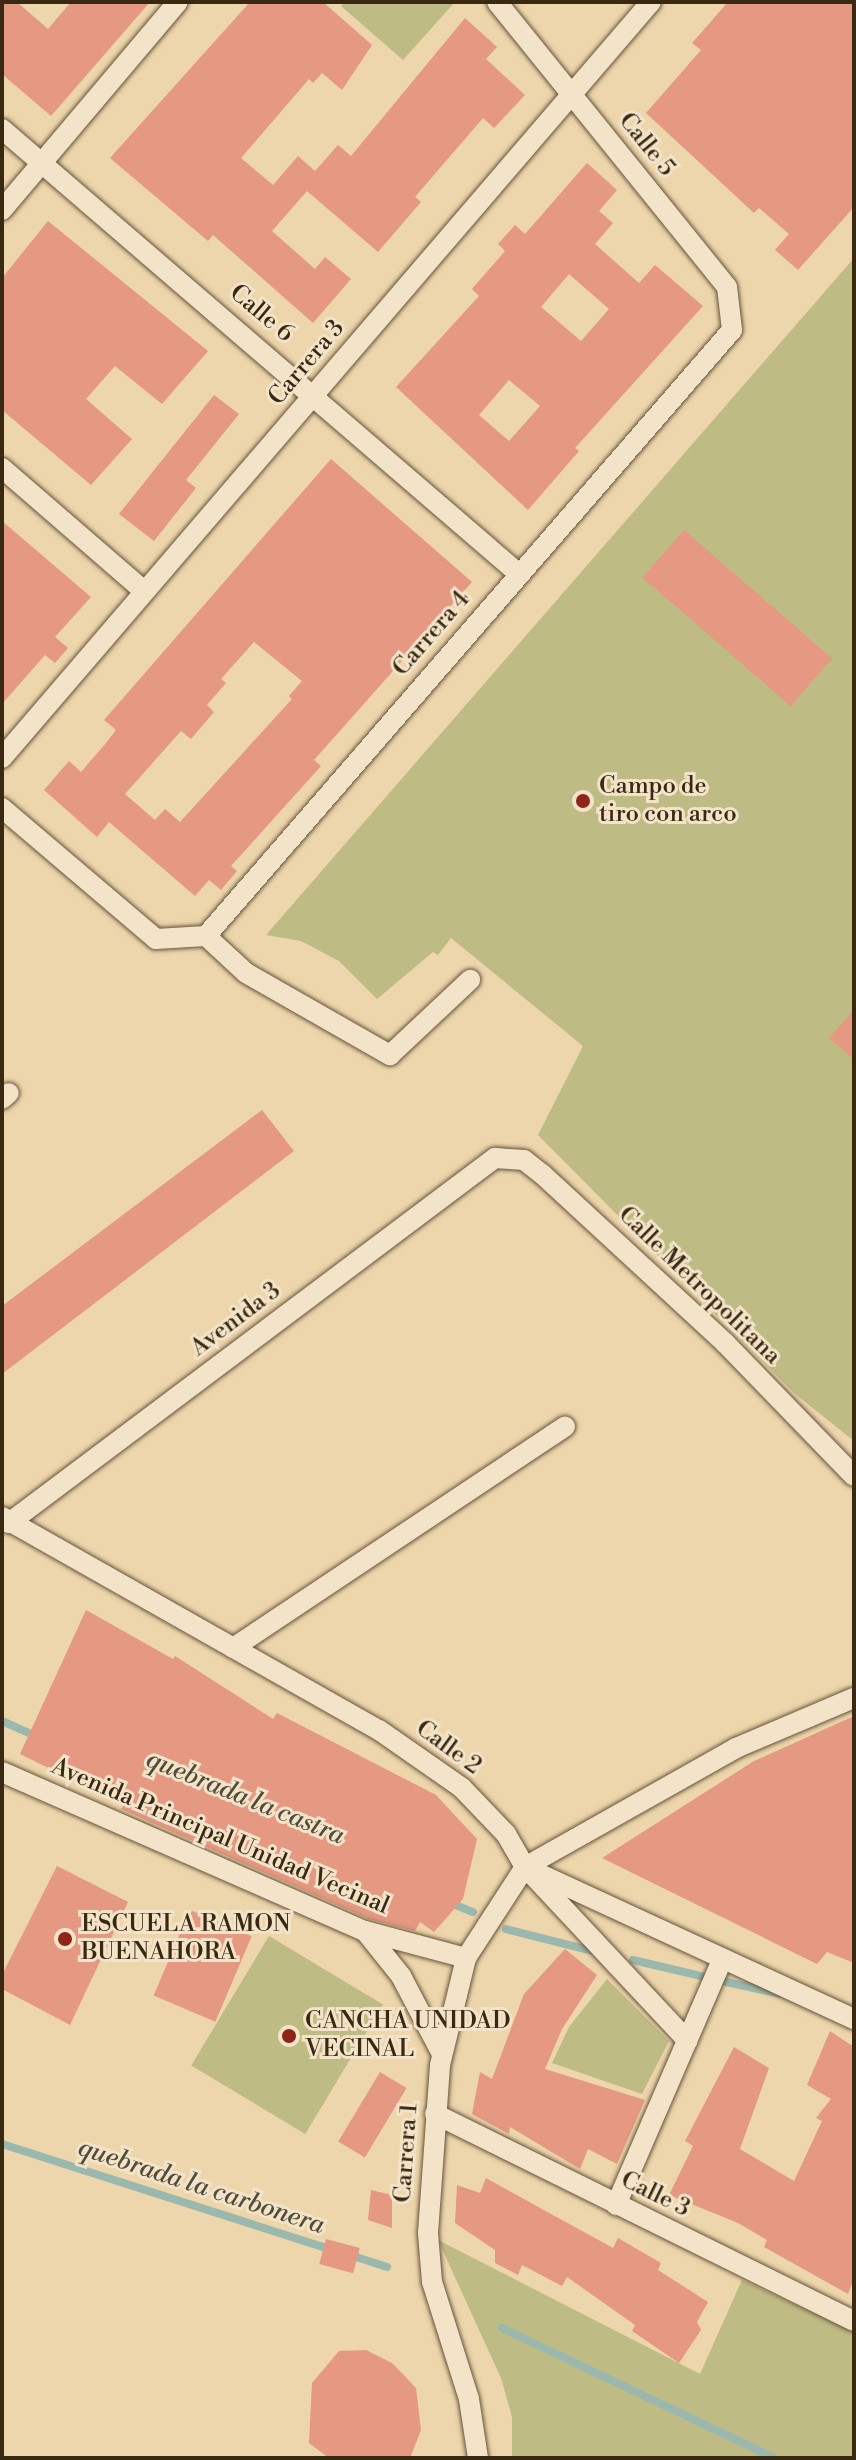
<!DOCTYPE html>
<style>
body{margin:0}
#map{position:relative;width:856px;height:2460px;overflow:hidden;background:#edd5ac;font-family:"Libre Bodoni",serif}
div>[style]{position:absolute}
.green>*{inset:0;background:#bfbb84;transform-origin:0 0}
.stream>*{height:8px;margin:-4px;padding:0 4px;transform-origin:4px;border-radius:4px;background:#9ab8ae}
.building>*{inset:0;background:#e59882;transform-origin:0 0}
.roads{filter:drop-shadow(0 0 2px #665439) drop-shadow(0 0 2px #665439)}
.minor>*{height:20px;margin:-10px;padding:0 10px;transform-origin:10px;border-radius:10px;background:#f3e4c9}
.dots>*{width:22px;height:22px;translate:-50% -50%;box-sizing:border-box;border:4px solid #f3e4c9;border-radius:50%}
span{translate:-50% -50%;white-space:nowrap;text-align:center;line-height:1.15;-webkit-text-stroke:6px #f3e4c9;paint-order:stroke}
.street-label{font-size:24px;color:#392913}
.poi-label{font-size:24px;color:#392913}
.left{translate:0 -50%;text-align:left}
.water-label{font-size:26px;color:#514d3a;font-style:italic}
.frame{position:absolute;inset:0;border:4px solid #392913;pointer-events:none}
</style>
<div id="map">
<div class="green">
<div style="clip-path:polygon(345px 2px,455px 2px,403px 60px,341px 6px)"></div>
<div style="clip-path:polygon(854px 258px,854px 1441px,794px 1393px,538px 1135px,583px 1046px,451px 938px,438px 955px,433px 952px,377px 999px,339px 961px,301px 941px,266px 935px)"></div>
<div style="left:269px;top:1936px;width:133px;height:151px;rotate:31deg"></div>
<div style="clip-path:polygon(607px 1979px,669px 2041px,642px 2094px,552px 2063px,569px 2027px)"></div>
<div style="clip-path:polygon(438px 2240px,700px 2374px,742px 2280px,854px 2332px,854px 2458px,512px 2458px,512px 2417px,501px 2378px)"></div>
</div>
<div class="stream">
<div style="left:2px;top:1721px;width:39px;rotate:24deg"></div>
<div style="left:448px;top:1902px;width:27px;rotate:22deg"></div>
<div style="left:506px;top:1929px;width:97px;rotate:14.3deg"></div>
<div style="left:633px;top:1960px;width:79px;rotate:13.2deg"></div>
<div style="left:722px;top:1981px;width:59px;rotate:12.6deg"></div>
<div style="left:2px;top:2144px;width:348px;rotate:17.8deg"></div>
<div style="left:350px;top:2255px;width:39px;rotate:18deg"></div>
<div style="left:502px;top:2328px;width:301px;rotate:25.5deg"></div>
</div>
<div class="building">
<div style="clip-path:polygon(2px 2px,17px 2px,48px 29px,71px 2px,150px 2px,51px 116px,2px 74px)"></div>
<div style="clip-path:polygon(250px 2px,323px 2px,372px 45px,342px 90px,322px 73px,313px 83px,309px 79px,241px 158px,273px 185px,298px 156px,315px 171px,338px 145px,351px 156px,465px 18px,497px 47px,486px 59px,525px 95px,494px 128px,483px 118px,415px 197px,421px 202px,378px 252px,307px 191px,272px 231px,315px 269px,325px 257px,351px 279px,313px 323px,213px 235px,208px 241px,110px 158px)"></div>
<div style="clip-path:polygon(728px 2px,854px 2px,854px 207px,798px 270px,775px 250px,789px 234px,759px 208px,754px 213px,646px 113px,701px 50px,692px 43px)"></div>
<div style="clip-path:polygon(evenodd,587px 163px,617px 190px,599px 211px,613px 223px,595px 244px,639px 283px,655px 265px,703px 306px,575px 448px,579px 451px,528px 510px,396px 387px,479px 296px,472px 289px,505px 251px,498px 244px,515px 225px,525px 234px,587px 163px,569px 274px,609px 309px,581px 341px,541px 307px,569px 274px,587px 163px,509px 380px,540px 406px,509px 441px,479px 415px,509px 380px)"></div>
<div style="clip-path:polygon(48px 221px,208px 351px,162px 404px,115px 366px,86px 399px,132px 439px,91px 485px,2px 410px,2px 278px)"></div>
<div style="clip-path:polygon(214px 395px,239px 414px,186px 480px,196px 488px,154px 541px,119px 514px)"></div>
<div style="clip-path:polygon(evenodd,331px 459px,472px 582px,314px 760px,321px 766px,231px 866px,237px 871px,221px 890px,209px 880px,195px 896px,109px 822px,97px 837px,44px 790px,69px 761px,81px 772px,106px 743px,116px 730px,104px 720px,331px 459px,254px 642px,302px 681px,289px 696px,292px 699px,180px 822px,165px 809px,155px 820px,125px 794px,181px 731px,191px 739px,214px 712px,207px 705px,226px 683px,221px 679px,254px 642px)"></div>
<div style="clip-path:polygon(2px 521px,91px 597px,55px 637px,68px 648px,55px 663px,45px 655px,2px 704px)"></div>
<div style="left:684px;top:530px;width:196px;height:63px;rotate:41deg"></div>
<div style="clip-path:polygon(854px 1010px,854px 1060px,829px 1038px)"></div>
<div style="clip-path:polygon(262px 1110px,294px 1151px,2px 1374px,2px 1306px)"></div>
<div style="clip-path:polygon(86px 1610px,173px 1659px,175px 1656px,273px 1719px,277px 1713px,436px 1795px,477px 1839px,463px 1899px,434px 1932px,420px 1922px,415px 1931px,369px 1919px,121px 1809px,124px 1805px,20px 1754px)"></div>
<div style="clip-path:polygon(854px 1716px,854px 1963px,827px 1952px,817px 1964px,602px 1858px,754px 1761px)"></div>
<div style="clip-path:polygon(57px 1866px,128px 1902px,70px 2025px,2px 1989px,2px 1975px)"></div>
<div style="left:190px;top:1910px;width:67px;height:93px;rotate:23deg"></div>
<div style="clip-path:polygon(565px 1949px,597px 1975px,562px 2029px,545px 2069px,645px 2100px,617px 2164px,588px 2149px,580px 2169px,510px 2127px,509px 2134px,472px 2114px,480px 2072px,492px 2079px,524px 1994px)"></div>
<div style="clip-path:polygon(830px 2031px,854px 2047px,854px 2278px,848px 2294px,764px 2247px,767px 2240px,738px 2223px,669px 2195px,693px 2146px,685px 2141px,734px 2047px,769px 2068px,740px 2149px,794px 2181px,822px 2121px,816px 2118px,831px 2099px,807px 2085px)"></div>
<div style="left:380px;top:2072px;width:31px;height:81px;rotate:31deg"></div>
<div style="clip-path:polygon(486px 2178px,613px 2248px,618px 2238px,661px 2263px,658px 2270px,708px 2302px,697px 2322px,701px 2330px,679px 2363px,632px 2331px,635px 2325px,567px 2277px,562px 2286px,522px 2265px,518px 2275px,495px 2263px,495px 2250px,455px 2223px,457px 2185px,480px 2193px)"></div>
<div style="clip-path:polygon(371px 2190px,392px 2195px,392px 2228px,368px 2220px)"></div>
<div style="left:326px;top:2239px;width:35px;height:26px;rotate:15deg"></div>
<div style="clip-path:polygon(366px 2350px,392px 2363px,416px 2388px,421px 2430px,410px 2458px,329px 2458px,309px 2443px,312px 2383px,339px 2351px)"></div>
</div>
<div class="roads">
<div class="minor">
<div style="left:2px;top:129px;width:682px;rotate:40.72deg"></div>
<div style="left:2px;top:210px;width:272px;rotate:-49.8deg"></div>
<div style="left:2px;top:468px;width:188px;rotate:40.9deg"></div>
<div style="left:2px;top:758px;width:996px;rotate:-49.36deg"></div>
<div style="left:2px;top:808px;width:202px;rotate:40.4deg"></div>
<div style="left:156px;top:939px;width:50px;rotate:-3.4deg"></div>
<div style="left:206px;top:936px;width:802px;rotate:-49.04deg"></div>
<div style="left:732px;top:330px;width:43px;rotate:-96.6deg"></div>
<div style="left:727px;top:287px;width:366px;rotate:-128.9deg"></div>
<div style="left:206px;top:936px;width:54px;rotate:42.8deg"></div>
<div style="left:246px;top:973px;width:166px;rotate:29.7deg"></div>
<div style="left:390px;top:1055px;width:110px;rotate:-43.2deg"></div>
<div style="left:2px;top:1099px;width:9px;rotate:-41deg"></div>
<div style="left:2px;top:1517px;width:433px;rotate:29.5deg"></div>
<div style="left:379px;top:1730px;width:101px;rotate:34.9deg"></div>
<div style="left:462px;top:1788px;width:64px;rotate:46.3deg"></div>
<div style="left:506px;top:1834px;width:38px;rotate:60deg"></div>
<div style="left:525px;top:1867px;width:238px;rotate:46.9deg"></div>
<div style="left:9px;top:1523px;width:608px;rotate:-36.91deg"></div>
<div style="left:495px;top:1158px;width:29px;rotate:4deg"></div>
<div style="left:524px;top:1160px;width:24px;rotate:38deg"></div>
<div style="left:543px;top:1175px;width:248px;rotate:42.7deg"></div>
<div style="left:725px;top:1343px;width:185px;rotate:45.9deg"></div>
<div style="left:233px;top:1648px;width:399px;rotate:-33.7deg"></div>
<div style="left:2px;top:1772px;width:396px;rotate:23.7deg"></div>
<div style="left:365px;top:1931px;width:105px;rotate:15deg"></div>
<div style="left:540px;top:1874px;width:346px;rotate:24.8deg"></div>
<div style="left:365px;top:1931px;width:58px;rotate:51.3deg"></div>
<div style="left:401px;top:1976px;width:88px;rotate:62.3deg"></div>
<div style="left:435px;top:2114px;width:467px;rotate:26.3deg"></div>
<div style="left:616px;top:2205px;width:267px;rotate:-66.6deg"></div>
<div style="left:478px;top:2458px;width:60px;rotate:-98.7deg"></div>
<div style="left:469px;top:2399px;width:123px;rotate:-107.5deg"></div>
<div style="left:432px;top:2282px;width:49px;rotate:-94.7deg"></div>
<div style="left:428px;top:2233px;width:168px;rotate:-85.9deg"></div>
<div style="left:440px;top:2065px;width:110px;rotate:-76.3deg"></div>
<div style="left:466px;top:1958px;width:108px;rotate:-57deg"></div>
<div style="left:525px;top:1867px;width:242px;rotate:-29.4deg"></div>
<div style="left:736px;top:1748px;width:128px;rotate:-23deg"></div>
</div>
</div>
<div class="dots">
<div style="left:583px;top:801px;background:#8f2418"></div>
<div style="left:65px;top:1939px;background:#8f2418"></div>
<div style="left:289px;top:2036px;background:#8f2418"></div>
</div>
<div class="street-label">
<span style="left:646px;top:145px;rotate:51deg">Calle 5</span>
<span style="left:261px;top:314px;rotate:40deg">Calle 6</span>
<span style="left:307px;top:363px;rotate:-50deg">Carrera 3</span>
<span style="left:432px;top:634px;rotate:-49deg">Carrera 4</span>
<span style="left:699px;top:1286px;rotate:44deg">Calle Metropolitana</span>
<span style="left:236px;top:1320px;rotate:-37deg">Avenida 3</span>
<span style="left:448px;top:1748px;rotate:36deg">Calle 2</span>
<span style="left:220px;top:1837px;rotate:23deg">Avenida Principal Unidad Vecinal</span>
<span style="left:407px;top:2153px;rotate:-86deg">Carrera 1</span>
<span style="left:655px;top:2195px;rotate:26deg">Calle 3</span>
</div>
<div class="poi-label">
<span class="left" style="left:599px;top:801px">Campo de<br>tiro con arco</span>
<span class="left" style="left:81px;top:1939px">ESCUELA RAMON<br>BUENAHORA</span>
<span class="left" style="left:305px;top:2036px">CANCHA UNIDAD<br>VECINAL</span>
</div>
<div class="water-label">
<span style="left:245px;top:1798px;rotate:22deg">quebrada la castra</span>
<span style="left:201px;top:2187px;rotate:18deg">quebrada la carbonera</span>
</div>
<div class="frame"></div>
</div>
